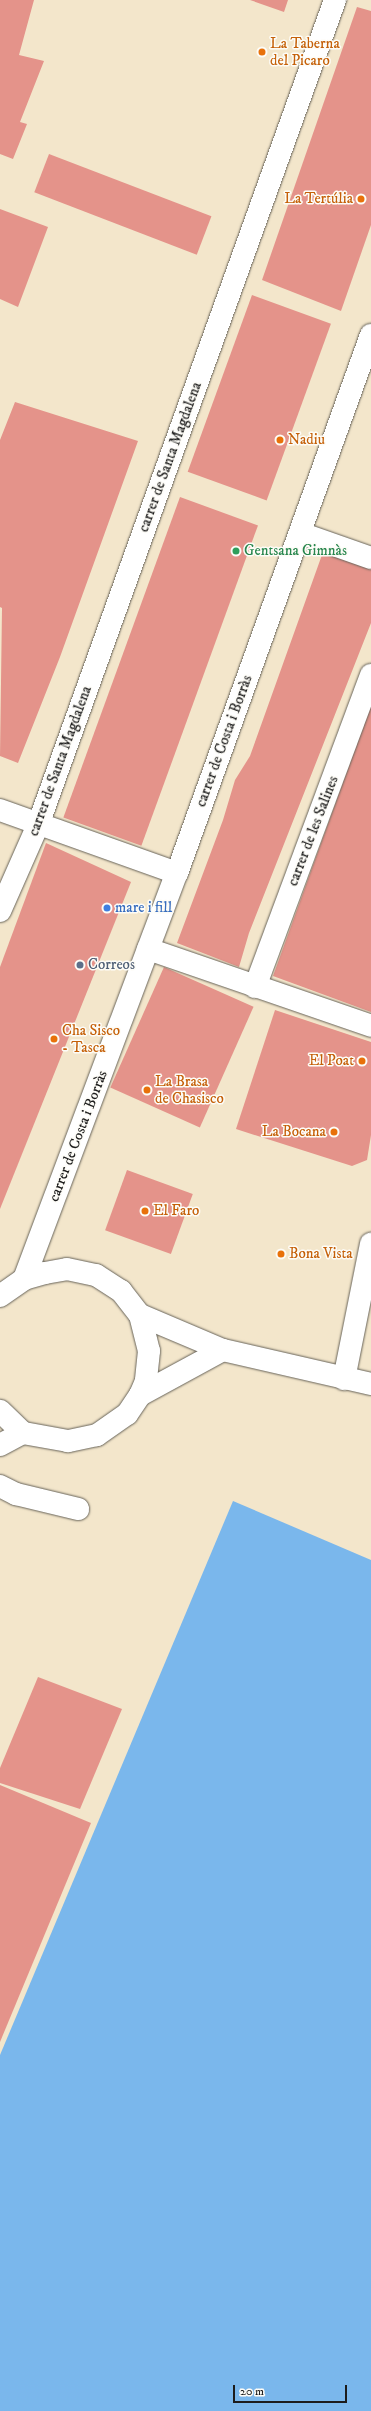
<!DOCTYPE html>
<meta charset="utf-8">
<style>
body{margin:0}
#map{position:relative;width:371px;height:2411px;overflow:hidden;background:#f3e6cb;font-family:"IM FELL DW Pica",serif}
div>[style]{position:absolute}
.water>*{inset:0;background:#7ab7ec}
.building>*{inset:0;background:#e4938a;transform-origin:0 0}
.roads{filter:drop-shadow(0 0 1px #676359) drop-shadow(0 0 1px #676359)}
.service>*{height:22px;margin:-11px;padding:0 11px;transform-origin:11px;border-radius:11px;background:#fff}
.pedestrian>*{height:22px;margin:-11px;padding:0 11px;transform-origin:11px;border-radius:11px;background:#fff}
.minor>*{height:22px;margin:-11px;padding:0 11px;transform-origin:11px;border-radius:11px;background:#fff}
.dots>*{width:11px;height:11px;translate:-50% -50%;box-sizing:border-box;border:2px solid #fdfcf7;border-radius:50%}
span{translate:-50% -50%;white-space:nowrap;text-align:center;line-height:1.15;-webkit-text-stroke:3px #fdfcf7;paint-order:stroke}
.food-label{font-size:15px;color:#c56008}
.left{translate:0 -50%;text-align:left}
.right{translate:-100% -50%;text-align:right}
.street-label{font-size:15px;color:#1c1c1c}
.leisure-label{font-size:15px;color:#27864d}
.shop-label{font-size:15px;color:#366cbe}
.service-label{font-size:15px;color:#4e5e75}
.scale{position:absolute;left:233px;top:2385px;width:114px;height:18px;box-sizing:border-box;border:2px solid #1c1c1c;border-top:0;padding-left:5px;font-size:12px;line-height:14px;white-space:nowrap;color:#1c1c1c;-webkit-text-stroke:3px #fdfcf7;paint-order:stroke}
</style>
<div id="map">
<div class="water">
<div style="clip-path:polygon(233px 1501px,371px 1560px,371px 2411px,0 2411px,0 2055px)"></div>
</div>
<div class="building">
<div style="clip-path:polygon(0 0,34px 0,19px 55px,44px 61px,20px 122px,27px 124px,13px 159px,0 154px)"></div>
<div style="clip-path:polygon(250px 0,288px 0,284px 12px)"></div>
<div style="clip-path:polygon(357px 7px,371px 11px,371px 225px,341px 311px,262px 280px)"></div>
<div style="left:49px;top:154px;width:174px;height:41px;rotate:21deg"></div>
<div style="clip-path:polygon(0 209px,48px 227px,18px 307px,0 299px)"></div>
<div style="left:252px;top:295px;width:84px;height:188px;rotate:20deg"></div>
<div style="clip-path:polygon(15px 402px,138px 441px,60px 657px,18px 763px,0 756px,2px 608px,0 607px,0 440px)"></div>
<div style="left:180px;top:497px;width:83px;height:341px;rotate:20deg"></div>
<div style="clip-path:polygon(323px 552px,371px 569px,371px 623px,249px 933px,239px 967px,177px 943px,223px 820px,235px 780px,250px 756px)"></div>
<div style="clip-path:polygon(371px 705px,371px 1012px,273px 976px)"></div>
<div style="clip-path:polygon(46px 843px,131px 882px,0 1209px,0 967px)"></div>
<div style="left:164px;top:967px;width:98px;height:132px;rotate:24deg"></div>
<div style="clip-path:polygon(275px 1010px,371px 1042px,371px 1135px,367px 1160px,352px 1166px,236px 1129px)"></div>
<div style="left:127px;top:1170px;width:70px;height:64px;rotate:20deg"></div>
<div style="clip-path:polygon(38px 1677px,122px 1709px,80px 1809px,0 1783px,0 1768px)"></div>
<div style="clip-path:polygon(0 1785px,91px 1823px,0 2042px)"></div>
</div>
<div class="roads">
<div class="service">
<div style="left:0;top:1486px;width:18px;rotate:27deg"></div>
<div style="left:16px;top:1494px;width:64px;rotate:13.6deg"></div>
</div>
<div class="pedestrian">
<div style="left:344px;top:1379px;width:138px;rotate:-78.7deg"></div>
</div>
<div class="minor">
<div style="left:300px;top:533px;width:75px;rotate:19.4deg"></div>
<div style="left:0;top:810px;width:188px;rotate:19.6deg"></div>
<div style="left:0;top:911px;width:94px;rotate:-66.2deg"></div>
<div style="left:38px;top:825px;width:877px;rotate:-70.2deg"></div>
<div style="left:148px;top:949px;width:236px;rotate:19deg"></div>
<div style="left:255px;top:987px;width:333px;rotate:-69.6deg"></div>
<div style="left:24px;top:1279px;width:434px;rotate:-69.4deg"></div>
<div style="left:177px;top:873px;width:572px;rotate:-70.17deg"></div>
<div style="left:0;top:1296px;width:29px;rotate:-35deg"></div>
<div style="left:24px;top:1279px;width:22px;rotate:-16deg"></div>
<div style="left:45px;top:1273px;width:22px;rotate:-10deg"></div>
<div style="left:67px;top:1269px;width:30px;rotate:12deg"></div>
<div style="left:96px;top:1275px;width:30px;rotate:33deg"></div>
<div style="left:121px;top:1291px;width:31px;rotate:52deg"></div>
<div style="left:140px;top:1315px;width:37px;rotate:76deg"></div>
<div style="left:149px;top:1351px;width:30px;rotate:96deg"></div>
<div style="left:146px;top:1381px;width:15px;rotate:113deg"></div>
<div style="left:140px;top:1395px;width:23px;rotate:124deg"></div>
<div style="left:127px;top:1414px;width:37px;rotate:145deg"></div>
<div style="left:97px;top:1435px;width:30px;rotate:168deg"></div>
<div style="left:68px;top:1441px;width:46px;rotate:-169.9deg"></div>
<div style="left:23px;top:1433px;width:32px;rotate:-136deg"></div>
<div style="left:140px;top:1315px;width:90px;rotate:22.9deg"></div>
<div style="left:223px;top:1350px;width:152px;rotate:12.9deg"></div>
<div style="left:140px;top:1395px;width:94px;rotate:-28.5deg"></div>
<div style="left:0;top:1445px;width:26px;rotate:-28deg"></div>
</div>
</div>
<div class="dots">
<div style="left:262px;top:52px;background:#e8710a"></div>
<div style="left:361px;top:199px;background:#e8710a"></div>
<div style="left:280px;top:440px;background:#e8710a"></div>
<div style="left:236px;top:551px;background:#2e9e5b"></div>
<div style="left:107px;top:908px;background:#3f7fe0"></div>
<div style="left:80px;top:965px;background:#5c6f8a"></div>
<div style="left:54px;top:1039px;background:#e8710a"></div>
<div style="left:362px;top:1061px;background:#e8710a"></div>
<div style="left:147px;top:1090px;background:#e8710a"></div>
<div style="left:334px;top:1132px;background:#e8710a"></div>
<div style="left:145px;top:1211px;background:#e8710a"></div>
<div style="left:281px;top:1254px;background:#e8710a"></div>
</div>
<div class="food-label">
<span class="left" style="left:270px;top:52px">La Taberna<br>del Picaro</span>
<span class="right" style="left:353px;top:199px">La Tertúlia</span>
<span class="left" style="left:288px;top:440px">Nadiu</span>
<span class="left" style="left:62px;top:1039px">Cha Sisco<br>- Tasca</span>
<span class="right" style="left:354px;top:1061px">El Poat</span>
<span class="left" style="left:155px;top:1090px">La Brasa<br>de Chasisco</span>
<span class="right" style="left:326px;top:1132px">La Bocana</span>
<span class="left" style="left:153px;top:1211px">El Faro</span>
<span class="left" style="left:289px;top:1254px">Bona Vista</span>
</div>
<div class="street-label">
<span style="left:170px;top:457px;rotate:-70deg">carrer de Santa Magdalena</span>
<span style="left:224px;top:741px;rotate:-70deg">carrer de Costa i Borràs</span>
<span style="left:60px;top:761px;rotate:-70deg">carrer de Santa Magdalena</span>
<span style="left:313px;top:831px;rotate:-69deg">carrer de les Salines</span>
<span style="left:78px;top:1136px;rotate:-69deg">carrer de Costa i Borràs</span>
</div>
<div class="leisure-label">
<span class="left" style="left:244px;top:551px">Gentsana Gimnàs</span>
</div>
<div class="shop-label">
<span class="left" style="left:115px;top:908px">mare i fill</span>
</div>
<div class="service-label">
<span class="left" style="left:88px;top:965px">Correos</span>
</div>
<div class="scale">20 m</div>
</div>
